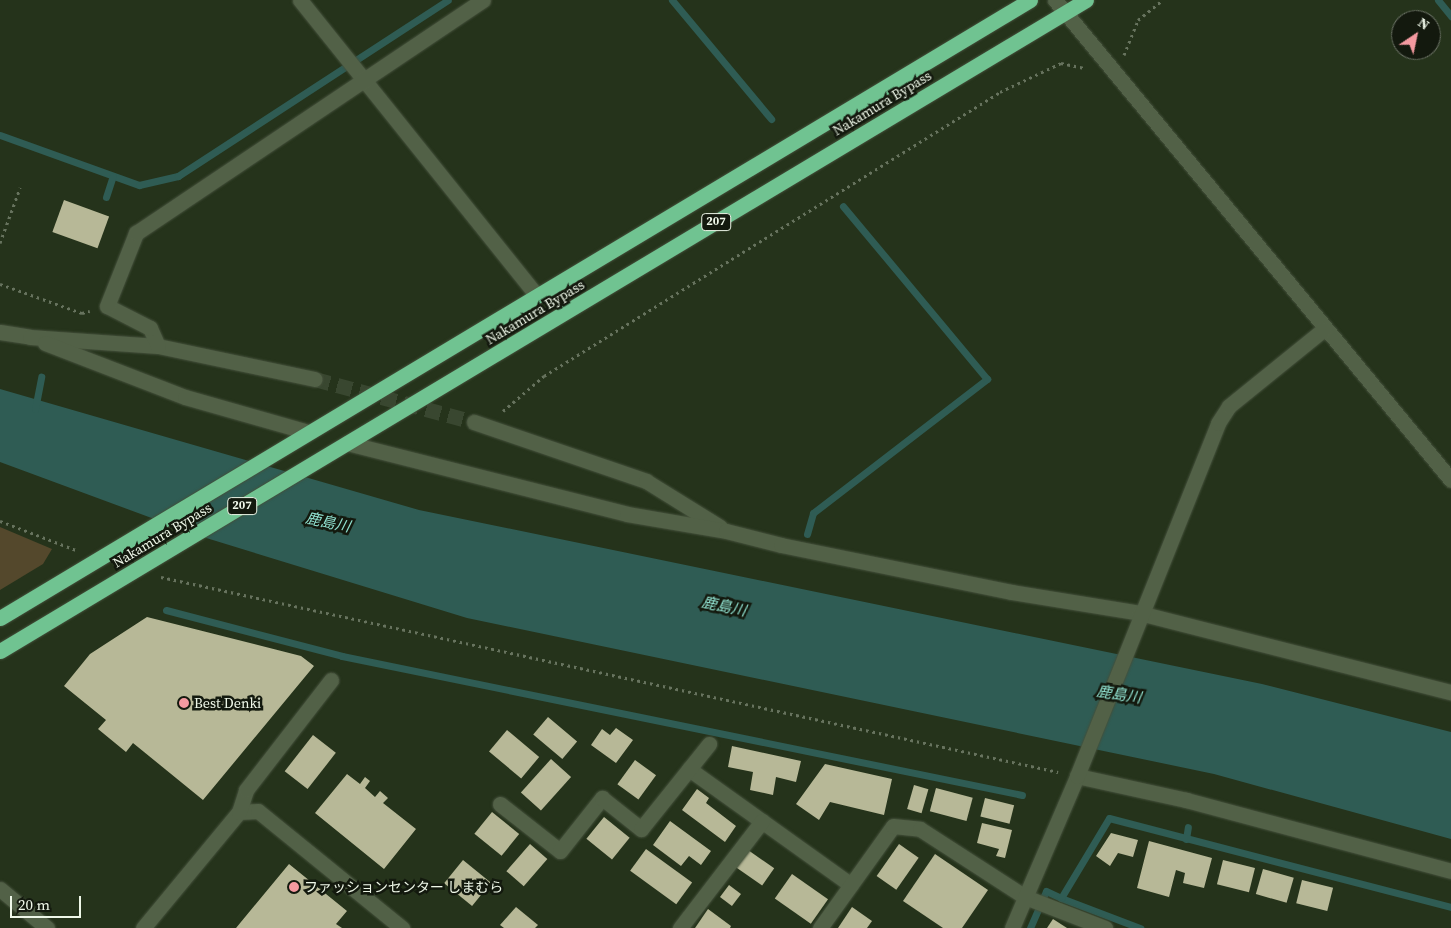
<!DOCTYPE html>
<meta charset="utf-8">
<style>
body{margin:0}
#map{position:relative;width:1451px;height:928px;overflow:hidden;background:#25331b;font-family:"Source Serif 4","Noto Sans JP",serif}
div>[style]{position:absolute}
.green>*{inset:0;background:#54482c}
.water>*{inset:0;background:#2f5c54}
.stream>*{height:7px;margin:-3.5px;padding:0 3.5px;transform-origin:3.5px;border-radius:3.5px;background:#2f5c54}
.building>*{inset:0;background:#b7b897;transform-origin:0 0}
.minor-tunnel>*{height:15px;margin-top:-7.5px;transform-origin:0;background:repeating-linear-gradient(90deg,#394730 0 15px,transparent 0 23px)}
.path>*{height:3px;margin-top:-1.5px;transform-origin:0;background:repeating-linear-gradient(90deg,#67735e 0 2.5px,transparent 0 6.5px)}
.roads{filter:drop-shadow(0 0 1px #44503b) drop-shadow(0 0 1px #44503b)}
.minor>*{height:15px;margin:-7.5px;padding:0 7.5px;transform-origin:7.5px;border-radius:7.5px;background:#526147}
.highway>*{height:15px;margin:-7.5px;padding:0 7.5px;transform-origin:7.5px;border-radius:7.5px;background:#70c391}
.dots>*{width:14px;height:14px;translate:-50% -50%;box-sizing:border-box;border:2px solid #13190e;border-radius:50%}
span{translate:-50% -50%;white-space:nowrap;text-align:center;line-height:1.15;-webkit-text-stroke:5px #13190e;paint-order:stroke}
.shield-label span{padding:1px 4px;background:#13190e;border:1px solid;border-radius:4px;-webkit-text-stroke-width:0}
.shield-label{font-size:12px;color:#eef7e8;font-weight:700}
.street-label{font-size:14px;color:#eef7e8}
.poi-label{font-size:14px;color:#eef7e8}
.left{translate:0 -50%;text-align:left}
.water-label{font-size:15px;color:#91e2d1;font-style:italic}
.north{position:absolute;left:1391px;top:10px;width:50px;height:50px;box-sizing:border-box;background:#13190e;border:1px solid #6b7265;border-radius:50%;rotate:34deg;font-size:14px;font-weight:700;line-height:20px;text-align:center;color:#eef7e8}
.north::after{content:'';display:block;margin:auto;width:18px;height:22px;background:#f49aa0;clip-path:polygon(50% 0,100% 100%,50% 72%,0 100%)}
.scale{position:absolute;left:10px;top:896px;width:71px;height:22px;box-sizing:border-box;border:2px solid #eef7e8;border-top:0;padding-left:6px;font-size:15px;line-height:18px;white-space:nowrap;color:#eef7e8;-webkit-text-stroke:4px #13190e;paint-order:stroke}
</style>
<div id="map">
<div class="green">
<div style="clip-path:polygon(0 527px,52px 549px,43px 564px,0 590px)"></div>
</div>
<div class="water">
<div style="clip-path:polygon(0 389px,419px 510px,1262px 684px,1451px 732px,1451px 839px,1214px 774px,467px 618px,203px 537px,0 462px)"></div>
</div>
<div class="stream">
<div style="left:672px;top:0;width:155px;rotate:50.2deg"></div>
<div style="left:1438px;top:0;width:21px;rotate:51deg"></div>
<div style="left:0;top:135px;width:148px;rotate:19.8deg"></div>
<div style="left:139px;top:185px;width:40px;rotate:-13deg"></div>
<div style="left:178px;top:176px;width:322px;rotate:-33.1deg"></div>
<div style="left:106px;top:197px;width:22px;rotate:-72deg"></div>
<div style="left:35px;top:409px;width:33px;rotate:-79deg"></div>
<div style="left:807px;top:534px;width:22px;rotate:-74deg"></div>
<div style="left:813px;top:513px;width:220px;rotate:-37.6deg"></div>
<div style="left:987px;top:379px;width:225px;rotate:-129.8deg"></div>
<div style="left:166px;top:610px;width:182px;rotate:14.6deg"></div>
<div style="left:342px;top:656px;width:694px;rotate:11.55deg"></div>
<div style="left:1186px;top:839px;width:12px;rotate:-81deg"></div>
<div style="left:1061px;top:898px;width:85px;rotate:20.8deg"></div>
<div style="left:1030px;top:928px;width:40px;rotate:-66.6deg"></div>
<div style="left:1046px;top:891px;width:17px;rotate:25deg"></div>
<div style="left:1061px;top:898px;width:93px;rotate:-59deg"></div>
<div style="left:1109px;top:818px;width:353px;rotate:14.6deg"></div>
</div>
<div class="building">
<div style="left:64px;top:200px;width:48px;height:34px;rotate:20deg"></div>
<div style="clip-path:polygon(147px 617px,301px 656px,314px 666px,203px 800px,133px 743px,126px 752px,98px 729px,106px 720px,64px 686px,90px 654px)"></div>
<div style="left:548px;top:717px;width:38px;height:23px;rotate:40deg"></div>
<div style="clip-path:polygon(616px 728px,633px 740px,616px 763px,591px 745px,602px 729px,610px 735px)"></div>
<div style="left:507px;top:730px;width:42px;height:28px;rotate:40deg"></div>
<div style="left:313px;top:735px;width:29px;height:46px;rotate:38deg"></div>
<div style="clip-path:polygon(732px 746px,801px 761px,796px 782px,776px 777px,773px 795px,750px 790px,753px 772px,728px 767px)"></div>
<div style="left:551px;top:759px;width:27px;height:45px;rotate:42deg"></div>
<div style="left:635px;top:760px;width:26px;height:30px;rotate:36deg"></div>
<div style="clip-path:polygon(825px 764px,892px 779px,884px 815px,830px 802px,819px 820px,796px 804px)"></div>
<div style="clip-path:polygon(347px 774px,360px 784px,365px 777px,370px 781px,365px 788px,375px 797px,380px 791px,388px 798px,383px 803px,416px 829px,384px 869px,315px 813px)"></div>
<div style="left:914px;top:785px;width:15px;height:25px;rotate:16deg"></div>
<div style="left:936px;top:788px;width:38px;height:24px;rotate:15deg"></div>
<div style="clip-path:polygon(697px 789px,709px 798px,706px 803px,736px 826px,725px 842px,682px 810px)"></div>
<div style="left:985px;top:798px;width:30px;height:19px;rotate:14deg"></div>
<div style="left:492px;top:812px;width:35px;height:28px;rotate:39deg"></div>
<div style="left:604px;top:817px;width:33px;height:28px;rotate:39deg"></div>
<div style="clip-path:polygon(670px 821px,711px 851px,701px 865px,689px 856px,681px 866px,653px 845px)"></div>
<div style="clip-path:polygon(982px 823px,1012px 830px,1005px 858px,996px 856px,999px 849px,977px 843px)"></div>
<div style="clip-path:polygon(1111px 833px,1138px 840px,1133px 857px,1118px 853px,1110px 866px,1096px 856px)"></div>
<div style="clip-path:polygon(1149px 841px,1212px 858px,1204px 888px,1183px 883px,1185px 873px,1176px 870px,1169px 897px,1137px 888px)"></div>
<div style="left:530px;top:844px;width:23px;height:36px;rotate:41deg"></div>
<div style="left:899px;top:844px;width:24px;height:39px;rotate:35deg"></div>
<div style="left:646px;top:849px;width:57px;height:27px;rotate:36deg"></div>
<div style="left:748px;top:850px;width:32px;height:21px;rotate:35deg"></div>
<div style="clip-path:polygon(935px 854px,988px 890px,962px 928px,943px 928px,903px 901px)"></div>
<div style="left:463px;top:860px;width:36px;height:30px;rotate:39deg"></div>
<div style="left:1223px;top:860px;width:33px;height:25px;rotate:14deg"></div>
<div style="clip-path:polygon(289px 864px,347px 911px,336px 924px,342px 928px,236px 928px)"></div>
<div style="left:1263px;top:869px;width:32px;height:26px;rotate:16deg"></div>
<div style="left:792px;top:874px;width:44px;height:30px;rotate:35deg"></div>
<div style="left:1302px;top:880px;width:32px;height:24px;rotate:14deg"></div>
<div style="left:729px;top:885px;width:15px;height:15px;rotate:37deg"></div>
<div style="clip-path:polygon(516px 907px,538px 925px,535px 928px,504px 928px,500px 925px)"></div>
<div style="clip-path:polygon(852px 907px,872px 921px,867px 928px,838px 928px)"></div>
<div style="clip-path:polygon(708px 909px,731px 926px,730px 928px,695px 928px)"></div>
<div style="clip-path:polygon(1053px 919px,1067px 928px,1047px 928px)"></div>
</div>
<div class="minor-tunnel">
<div style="left:315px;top:379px;width:165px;rotate:15.1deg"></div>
</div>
<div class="path">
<div style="left:1124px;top:55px;width:38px;rotate:-68deg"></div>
<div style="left:1138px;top:20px;width:32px;rotate:-39deg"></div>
<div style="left:0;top:243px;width:59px;rotate:-70deg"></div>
<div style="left:0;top:284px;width:87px;rotate:19.5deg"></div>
<div style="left:82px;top:313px;width:8px;rotate:-14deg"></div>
<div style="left:503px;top:411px;width:54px;rotate:-40.5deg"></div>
<div style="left:544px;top:376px;width:537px;rotate:-31.91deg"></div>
<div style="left:1000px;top:92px;width:68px;rotate:-25.4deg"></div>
<div style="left:1061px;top:63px;width:25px;rotate:12deg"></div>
<div style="left:0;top:521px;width:81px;rotate:20.9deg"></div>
<div style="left:161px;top:577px;width:918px;rotate:12.26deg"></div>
</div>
<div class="roads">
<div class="minor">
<div style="left:300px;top:0;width:379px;rotate:51.3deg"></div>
<div style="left:1055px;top:0;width:622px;rotate:50.48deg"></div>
<div style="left:0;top:332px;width:30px;rotate:9deg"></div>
<div style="left:30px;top:337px;width:128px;rotate:4deg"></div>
<div style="left:158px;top:346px;width:160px;rotate:11.9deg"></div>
<div style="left:45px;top:343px;width:150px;rotate:21.1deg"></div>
<div style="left:185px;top:397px;width:128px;rotate:15.9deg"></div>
<div style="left:158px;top:346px;width:20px;rotate:-114deg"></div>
<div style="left:150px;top:328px;width:48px;rotate:-152.9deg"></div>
<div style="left:107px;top:306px;width:79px;rotate:-68.3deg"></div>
<div style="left:136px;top:233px;width:418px;rotate:-33.9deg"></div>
<div style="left:474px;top:422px;width:182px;rotate:18.9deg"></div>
<div style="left:646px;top:481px;width:87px;rotate:31.9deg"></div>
<div style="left:347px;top:443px;width:289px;rotate:14.2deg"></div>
<div style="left:627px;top:514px;width:100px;rotate:9.7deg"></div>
<div style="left:726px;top:531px;width:57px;rotate:14.3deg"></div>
<div style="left:781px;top:545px;width:236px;rotate:11.5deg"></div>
<div style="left:1012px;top:592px;width:130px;rotate:9.3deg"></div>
<div style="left:1140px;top:613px;width:321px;rotate:14.3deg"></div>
<div style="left:689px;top:769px;width:199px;rotate:35.6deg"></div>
<div style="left:1077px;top:776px;width:112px;rotate:12.4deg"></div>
<div style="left:1186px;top:800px;width:274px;rotate:15deg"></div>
<div style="left:500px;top:804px;width:76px;rotate:38.1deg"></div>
<div style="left:560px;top:851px;width:68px;rotate:-51.6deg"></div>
<div style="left:602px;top:798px;width:50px;rotate:38.5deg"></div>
<div style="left:641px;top:829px;width:109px;rotate:-51.3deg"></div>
<div style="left:239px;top:812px;width:19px;rotate:-3deg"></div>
<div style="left:258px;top:811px;width:186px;rotate:39.1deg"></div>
<div style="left:0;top:889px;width:61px;rotate:39.7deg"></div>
<div style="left:143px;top:928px;width:151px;rotate:-50.4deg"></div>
<div style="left:239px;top:812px;width:23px;rotate:-72deg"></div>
<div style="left:246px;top:790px;width:139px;rotate:-52.3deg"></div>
<div style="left:680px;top:928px;width:135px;rotate:-52.5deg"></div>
<div style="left:820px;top:928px;width:125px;rotate:-54.4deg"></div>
<div style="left:893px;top:826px;width:27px;rotate:6deg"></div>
<div style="left:920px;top:829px;width:125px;rotate:32.9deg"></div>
<div style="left:1025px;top:897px;width:86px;rotate:21.2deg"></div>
<div style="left:1012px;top:928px;width:165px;rotate:-66.8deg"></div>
<div style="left:1077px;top:776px;width:380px;rotate:-68.2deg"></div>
<div style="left:1218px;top:423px;width:20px;rotate:-57deg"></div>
<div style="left:1229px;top:406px;width:122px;rotate:-39deg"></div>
</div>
<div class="highway">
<div style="left:0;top:618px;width:1201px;rotate:-30.96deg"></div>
<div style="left:0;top:651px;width:1266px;rotate:-30.94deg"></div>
</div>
</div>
<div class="dots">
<div style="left:184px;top:703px;background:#f49aa0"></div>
<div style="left:294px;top:887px;background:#f49aa0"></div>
</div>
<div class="shield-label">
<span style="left:716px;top:222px">207</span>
<span style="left:242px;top:506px">207</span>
</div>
<div class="street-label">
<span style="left:882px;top:103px;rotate:-31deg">Nakamura Bypass</span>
<span style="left:535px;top:312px;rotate:-31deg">Nakamura Bypass</span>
<span style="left:162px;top:535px;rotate:-31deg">Nakamura Bypass</span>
</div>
<div class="poi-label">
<span class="left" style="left:194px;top:703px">Best Denki</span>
<span class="left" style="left:304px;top:887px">ファッションセンター しまむら</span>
</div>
<div class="water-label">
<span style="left:328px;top:522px;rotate:12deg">鹿島川</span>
<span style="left:724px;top:606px;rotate:12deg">鹿島川</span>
<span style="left:1119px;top:694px;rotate:9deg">鹿島川</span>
</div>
<div class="north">N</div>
<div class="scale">20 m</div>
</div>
